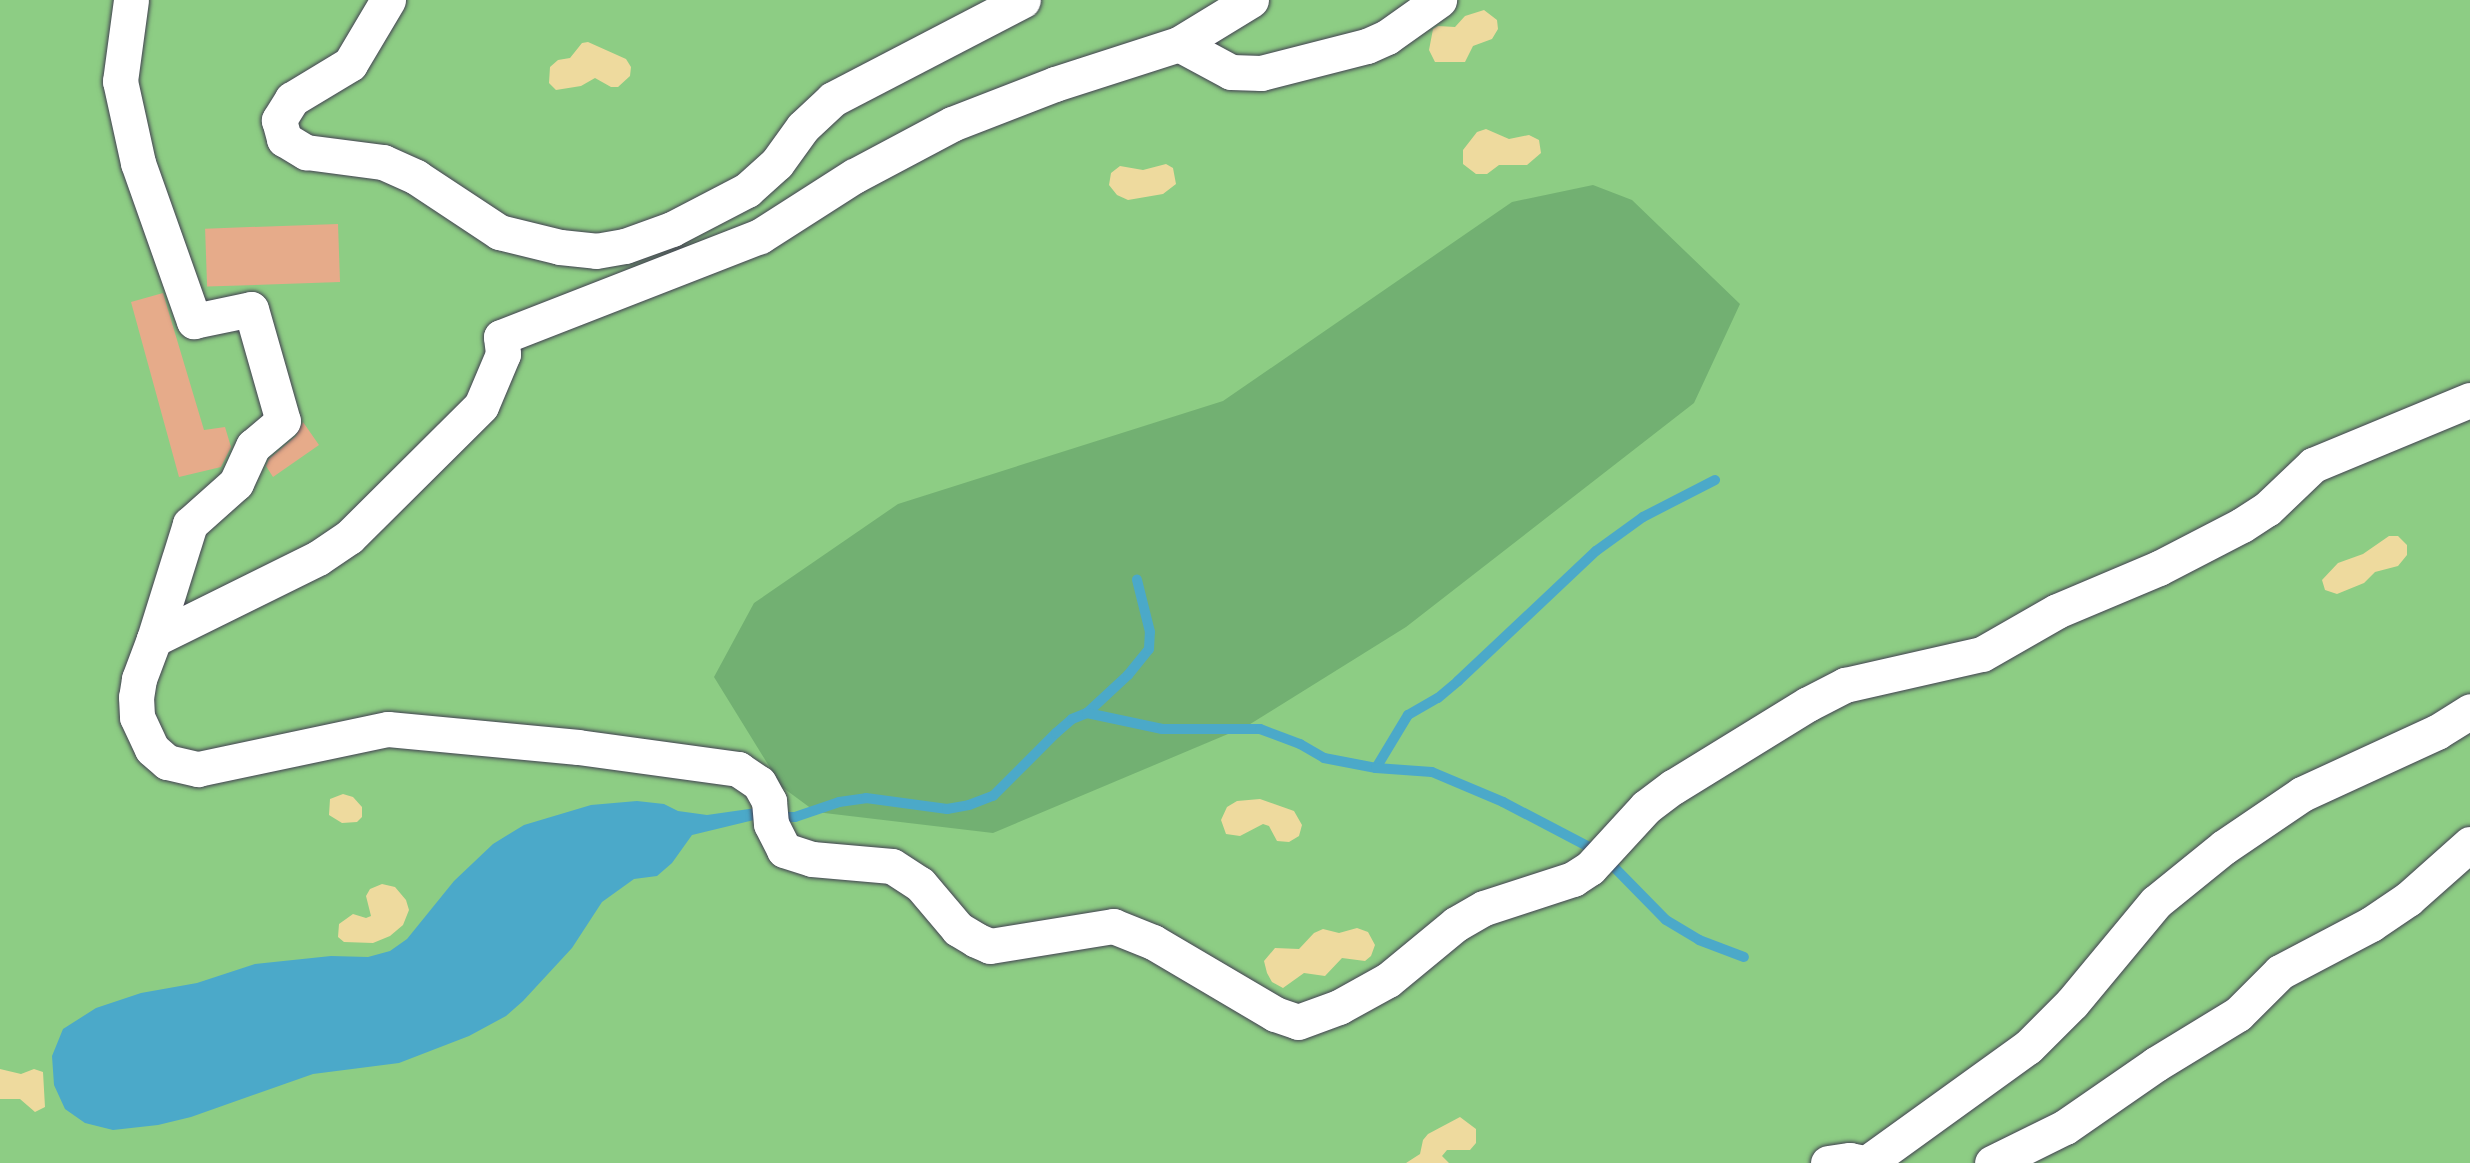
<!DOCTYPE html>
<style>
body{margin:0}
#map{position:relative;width:2470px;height:1163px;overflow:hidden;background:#f5e5cc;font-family:Mynerve,sans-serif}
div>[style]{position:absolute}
.green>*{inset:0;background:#8dcd84;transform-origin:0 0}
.forest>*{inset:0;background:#72b072}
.sand>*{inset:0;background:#eeda9e}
.water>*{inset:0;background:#4ba9c9}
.stream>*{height:10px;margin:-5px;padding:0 5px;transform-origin:5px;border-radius:5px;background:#4ba9c9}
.building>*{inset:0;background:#e6ab8a;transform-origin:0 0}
.roads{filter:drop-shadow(0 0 2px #423f51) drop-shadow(0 0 2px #423f51)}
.minor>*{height:35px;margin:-17.5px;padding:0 17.5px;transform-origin:17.5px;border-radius:17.5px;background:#fff}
span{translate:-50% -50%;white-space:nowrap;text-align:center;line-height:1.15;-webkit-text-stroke:5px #fbf7ec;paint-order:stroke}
</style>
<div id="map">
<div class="green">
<div style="left:0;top:0;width:2470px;height:1163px"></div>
</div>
<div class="forest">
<div style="clip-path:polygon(1593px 185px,1632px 200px,1740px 304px,1694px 403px,1406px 627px,1247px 726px,993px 833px,816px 812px,782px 787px,714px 677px,754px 603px,898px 504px,1223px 401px,1512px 202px)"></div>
</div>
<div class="sand">
<div style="clip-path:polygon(1484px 10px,1497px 20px,1498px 29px,1492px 39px,1473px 46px,1465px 62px,1435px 62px,1429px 50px,1433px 29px,1438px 26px,1455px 27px,1465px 16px)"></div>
<div style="clip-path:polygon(588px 42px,626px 59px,631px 67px,630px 76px,618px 87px,611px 87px,595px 78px,581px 86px,556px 90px,549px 83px,550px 67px,558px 60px,570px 58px,582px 43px)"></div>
<div style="clip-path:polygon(1486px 129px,1509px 139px,1529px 135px,1539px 140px,1541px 153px,1527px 165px,1499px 165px,1487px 174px,1476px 174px,1463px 164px,1463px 150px,1477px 132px)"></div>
<div style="clip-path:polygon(1166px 164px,1173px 168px,1176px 184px,1163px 194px,1128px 200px,1117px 195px,1109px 185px,1111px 173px,1120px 166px,1143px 170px)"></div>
<div style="clip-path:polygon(2389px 536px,2398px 536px,2407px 545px,2407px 555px,2398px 566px,2375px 572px,2364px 583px,2337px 594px,2325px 590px,2322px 580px,2338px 563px,2363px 554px)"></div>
<div style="clip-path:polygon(343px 794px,353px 797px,362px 807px,362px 817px,357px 822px,342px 823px,329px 815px,330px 799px)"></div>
<div style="clip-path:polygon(1260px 799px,1294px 811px,1302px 825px,1299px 836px,1289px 842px,1277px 841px,1269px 826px,1263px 824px,1240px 836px,1226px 834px,1221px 820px,1227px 807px,1237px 801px)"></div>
<div style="clip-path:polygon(382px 884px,395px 887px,406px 900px,409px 910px,403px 925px,390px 936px,373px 943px,344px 942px,338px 937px,339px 924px,353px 914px,366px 918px,371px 916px,366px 896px,370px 889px)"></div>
<div style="clip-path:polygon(1357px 928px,1368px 932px,1375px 945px,1371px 956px,1365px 961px,1342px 958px,1325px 976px,1304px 973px,1283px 988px,1272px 982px,1267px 973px,1264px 961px,1275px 948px,1299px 949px,1314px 933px,1323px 929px,1339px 933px)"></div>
<div style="clip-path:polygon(0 1069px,21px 1074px,34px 1069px,43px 1072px,45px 1107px,35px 1112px,20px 1099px,0 1099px)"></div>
<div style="clip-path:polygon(1460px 1117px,1476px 1129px,1476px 1143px,1470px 1150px,1447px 1150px,1442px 1156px,1449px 1163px,1406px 1163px,1420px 1154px,1423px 1140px,1428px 1134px)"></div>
</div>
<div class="water">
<div style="clip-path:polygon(637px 801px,664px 804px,678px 811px,707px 815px,756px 808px,754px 820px,692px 835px,672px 863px,657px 876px,634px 879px,602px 902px,572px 948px,523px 1001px,506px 1016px,469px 1036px,399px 1063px,313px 1074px,191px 1117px,158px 1125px,113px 1130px,85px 1123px,65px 1109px,54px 1085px,52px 1056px,63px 1029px,96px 1008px,141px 993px,197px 983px,255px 964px,331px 956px,368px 957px,390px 951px,407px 939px,454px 881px,493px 844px,524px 825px,591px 805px)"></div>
</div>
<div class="stream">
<div style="left:1087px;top:713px;width:56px;rotate:-42.8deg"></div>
<div style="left:1128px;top:675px;width:33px;rotate:-51deg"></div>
<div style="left:1149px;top:649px;width:17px;rotate:-87deg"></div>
<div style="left:1150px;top:632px;width:54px;rotate:-104deg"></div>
<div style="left:1376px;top:768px;width:62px;rotate:-58.9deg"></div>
<div style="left:1408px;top:715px;width:34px;rotate:-30deg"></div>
<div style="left:1438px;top:698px;width:26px;rotate:-40deg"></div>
<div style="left:1458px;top:681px;width:190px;rotate:-43.3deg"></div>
<div style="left:1596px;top:551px;width:58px;rotate:-35.9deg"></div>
<div style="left:1643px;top:517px;width:81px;rotate:-27.2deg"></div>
<div style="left:781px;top:817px;width:14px"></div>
<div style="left:795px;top:817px;width:46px;rotate:-18.8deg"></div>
<div style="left:839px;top:802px;width:27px;rotate:-8deg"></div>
<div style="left:866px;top:798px;width:82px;rotate:7.7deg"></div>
<div style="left:947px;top:809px;width:22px;rotate:-10deg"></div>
<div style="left:969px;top:805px;width:26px;rotate:-21deg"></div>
<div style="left:993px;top:796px;width:89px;rotate:-45deg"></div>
<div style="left:1056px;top:733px;width:21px;rotate:-41deg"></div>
<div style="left:1072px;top:719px;width:16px;rotate:-22deg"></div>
<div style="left:1087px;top:713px;width:77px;rotate:12deg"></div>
<div style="left:1162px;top:729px;width:98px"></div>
<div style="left:1260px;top:729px;width:43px;rotate:20.6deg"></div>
<div style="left:1300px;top:744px;width:28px;rotate:30deg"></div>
<div style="left:1324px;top:758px;width:53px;rotate:10.9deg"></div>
<div style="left:1376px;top:768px;width:56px;rotate:4.1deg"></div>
<div style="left:1432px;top:772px;width:77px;rotate:22.9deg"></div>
<div style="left:1503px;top:802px;width:102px;rotate:27.6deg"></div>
<div style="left:1611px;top:864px;width:78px;rotate:45.5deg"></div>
<div style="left:1666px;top:920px;width:39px;rotate:31deg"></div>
<div style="left:1699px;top:940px;width:48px;rotate:20.7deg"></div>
</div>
<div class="building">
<div style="left:338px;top:224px;width:58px;height:133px;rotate:88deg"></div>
<div style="clip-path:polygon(163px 293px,204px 430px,225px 427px,231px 447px,221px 467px,179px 477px,131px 302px)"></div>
<div style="clip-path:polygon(303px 422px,319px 445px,273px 477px,266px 466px,269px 459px,296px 436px)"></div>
</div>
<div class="roads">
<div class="minor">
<div style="left:131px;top:0;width:82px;rotate:97.7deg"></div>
<div style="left:120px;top:81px;width:84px;rotate:77.6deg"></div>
<div style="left:138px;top:163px;width:168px;rotate:70.5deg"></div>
<div style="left:194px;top:321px;width:58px;rotate:-11.9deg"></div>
<div style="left:251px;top:309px;width:116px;rotate:74.1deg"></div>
<div style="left:283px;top:421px;width:39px;rotate:140deg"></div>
<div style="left:253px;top:446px;width:41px;rotate:114.7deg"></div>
<div style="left:236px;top:483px;width:62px;rotate:138.3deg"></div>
<div style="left:190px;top:524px;width:121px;rotate:107.4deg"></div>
<div style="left:388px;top:0;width:74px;rotate:120.7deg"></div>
<div style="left:350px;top:64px;width:68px;rotate:148.9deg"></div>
<div style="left:292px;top:99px;width:25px;rotate:122deg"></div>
<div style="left:279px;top:120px;width:20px;rotate:75deg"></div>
<div style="left:284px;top:139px;width:26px;rotate:31deg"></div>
<div style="left:306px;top:152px;width:78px;rotate:7.4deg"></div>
<div style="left:383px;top:162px;width:36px;rotate:24deg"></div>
<div style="left:416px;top:177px;width:100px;rotate:33.5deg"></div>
<div style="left:499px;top:232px;width:63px;rotate:13.8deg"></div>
<div style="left:560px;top:247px;width:36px;rotate:6deg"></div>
<div style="left:596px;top:251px;width:29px;rotate:-10deg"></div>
<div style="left:625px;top:246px;width:50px;rotate:-19.9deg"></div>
<div style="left:672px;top:229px;width:85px;rotate:-27.5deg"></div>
<div style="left:747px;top:190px;width:40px;rotate:-42deg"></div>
<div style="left:777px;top:163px;width:44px;rotate:-54.2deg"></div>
<div style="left:803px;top:127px;width:41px;rotate:-43deg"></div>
<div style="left:833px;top:99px;width:214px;rotate:-27.5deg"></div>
<div style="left:1251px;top:0;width:84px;rotate:148.6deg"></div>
<div style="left:1179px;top:44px;width:130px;rotate:162.1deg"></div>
<div style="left:1055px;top:84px;width:110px;rotate:158.8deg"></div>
<div style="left:952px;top:124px;width:111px;rotate:152deg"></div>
<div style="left:854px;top:176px;width:112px;rotate:147.4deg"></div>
<div style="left:760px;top:236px;width:278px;rotate:158.7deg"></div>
<div style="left:501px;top:337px;width:17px;rotate:83deg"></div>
<div style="left:503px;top:354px;width:56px;rotate:112.9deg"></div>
<div style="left:481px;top:406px;width:186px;rotate:135.2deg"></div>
<div style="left:349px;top:537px;width:37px;rotate:146deg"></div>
<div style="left:318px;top:558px;width:183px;rotate:153.7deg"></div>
<div style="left:154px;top:639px;width:43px;rotate:110.6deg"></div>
<div style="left:139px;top:679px;width:18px;rotate:99deg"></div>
<div style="left:136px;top:697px;width:20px;rotate:87deg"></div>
<div style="left:137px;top:717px;width:35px;rotate:65deg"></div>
<div style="left:152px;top:749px;width:20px;rotate:41deg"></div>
<div style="left:167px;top:762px;width:32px;rotate:13deg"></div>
<div style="left:198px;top:769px;width:194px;rotate:-11.9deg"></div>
<div style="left:388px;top:729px;width:191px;rotate:5.4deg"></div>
<div style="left:578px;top:747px;width:162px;rotate:7.8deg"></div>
<div style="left:738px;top:769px;width:25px;rotate:34deg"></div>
<div style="left:759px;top:783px;width:21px;rotate:61deg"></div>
<div style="left:769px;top:801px;width:23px;rotate:85deg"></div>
<div style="left:771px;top:824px;width:29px;rotate:63deg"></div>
<div style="left:784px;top:850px;width:29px;rotate:18deg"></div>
<div style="left:812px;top:859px;width:80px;rotate:5deg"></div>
<div style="left:892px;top:866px;width:33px;rotate:33deg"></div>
<div style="left:920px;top:884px;width:59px;rotate:49.8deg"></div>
<div style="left:958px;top:929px;width:21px;rotate:31deg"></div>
<div style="left:976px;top:940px;width:15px;rotate:23deg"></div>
<div style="left:990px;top:946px;width:125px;rotate:-9.2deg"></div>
<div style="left:1113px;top:926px;width:43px;rotate:21.8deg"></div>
<div style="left:1153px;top:942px;width:142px;rotate:30.5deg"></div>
<div style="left:1275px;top:1014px;width:24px;rotate:19deg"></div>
<div style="left:1298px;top:1022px;width:44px;rotate:-20.1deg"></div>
<div style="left:1339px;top:1007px;width:56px;rotate:-28.9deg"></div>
<div style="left:1388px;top:980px;width:88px;rotate:-39.5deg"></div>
<div style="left:1456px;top:924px;width:32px;rotate:-30deg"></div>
<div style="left:1484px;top:908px;width:94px;rotate:-18deg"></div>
<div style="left:1573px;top:879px;width:20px;rotate:-33deg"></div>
<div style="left:1590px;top:868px;width:83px;rotate:-47.4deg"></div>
<div style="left:1646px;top:807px;width:34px;rotate:-37deg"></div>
<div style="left:1673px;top:787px;width:158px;rotate:-31.6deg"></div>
<div style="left:1808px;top:704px;width:42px;rotate:-27.2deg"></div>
<div style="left:1845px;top:685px;width:140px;rotate:-12.8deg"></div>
<div style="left:1982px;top:654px;width:86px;rotate:-29.8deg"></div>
<div style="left:2057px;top:611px;width:111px;rotate:-22.9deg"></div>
<div style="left:2159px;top:568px;width:93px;rotate:-27.4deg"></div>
<div style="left:2242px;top:525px;width:30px;rotate:-33deg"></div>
<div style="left:2267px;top:509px;width:64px;rotate:-43.7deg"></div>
<div style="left:2313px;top:465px;width:170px;rotate:-22.5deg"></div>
<div style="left:1179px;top:44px;width:59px;rotate:28.3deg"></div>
<div style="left:1231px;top:72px;width:30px;rotate:2deg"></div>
<div style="left:1261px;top:73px;width:109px;rotate:-14.3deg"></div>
<div style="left:1367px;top:46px;width:22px;rotate:-24deg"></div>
<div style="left:1387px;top:37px;width:64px;rotate:-35.4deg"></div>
<div style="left:1828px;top:1163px;width:22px;rotate:-8deg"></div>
<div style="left:1850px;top:1160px;width:14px;rotate:12deg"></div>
<div style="left:1867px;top:1163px;width:198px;rotate:-35.8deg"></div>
<div style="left:2028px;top:1047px;width:62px;rotate:-45deg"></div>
<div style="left:2072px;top:1003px;width:131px;rotate:-50.3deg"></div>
<div style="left:2156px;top:902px;width:87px;rotate:-39deg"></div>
<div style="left:2224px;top:847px;width:94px;rotate:-34.2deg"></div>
<div style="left:2302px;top:794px;width:149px;rotate:-24.7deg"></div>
<div style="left:2437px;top:732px;width:39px;rotate:-32deg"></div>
<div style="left:1992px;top:1163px;width:81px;rotate:-26.3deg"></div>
<div style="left:2065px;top:1127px;width:111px;rotate:-34.7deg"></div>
<div style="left:2156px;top:1064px;width:96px;rotate:-31.4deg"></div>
<div style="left:2238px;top:1014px;width:59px;rotate:-45deg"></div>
<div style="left:2280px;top:972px;width:103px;rotate:-27.8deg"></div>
<div style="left:2371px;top:924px;width:45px;rotate:-34deg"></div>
<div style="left:2408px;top:899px;width:83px;rotate:-41.6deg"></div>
</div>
</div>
</div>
